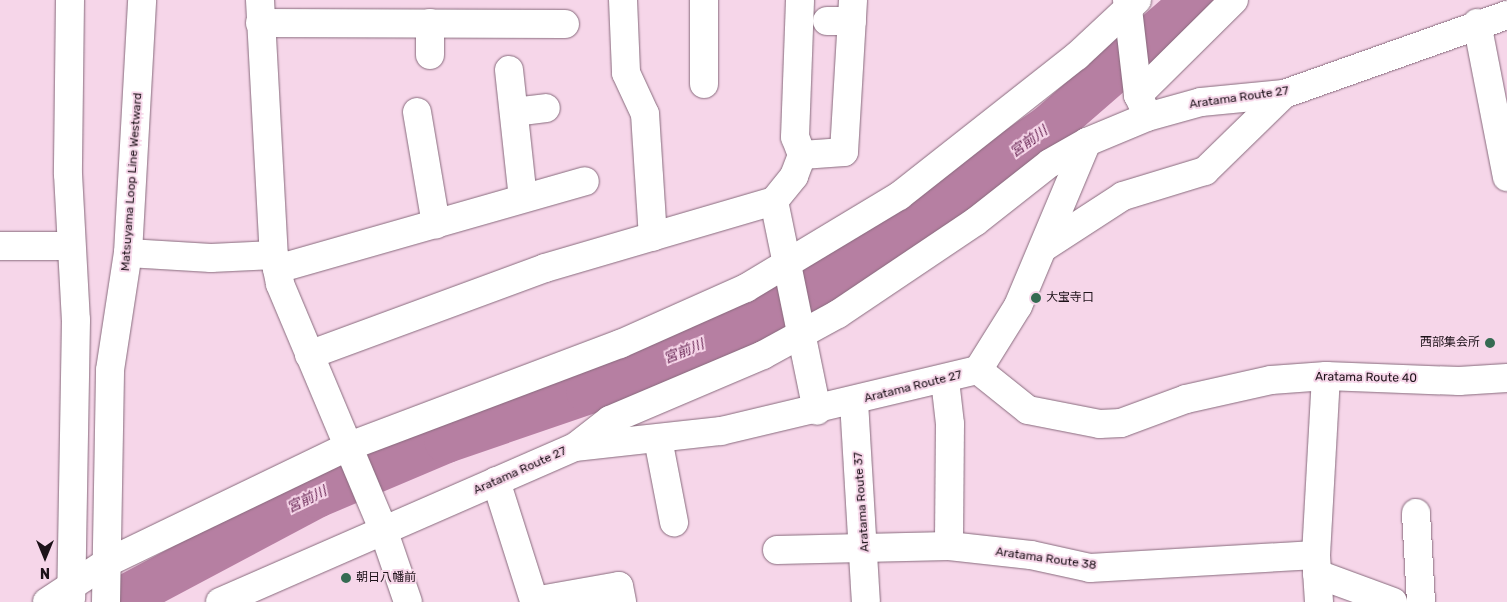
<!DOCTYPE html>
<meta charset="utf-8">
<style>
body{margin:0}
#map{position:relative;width:1507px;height:602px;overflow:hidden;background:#f6d6e9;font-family:Rubik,"Noto Sans JP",sans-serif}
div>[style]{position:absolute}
.river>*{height:45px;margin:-22.5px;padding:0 22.5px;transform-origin:22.5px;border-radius:22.5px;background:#b67fa2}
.roads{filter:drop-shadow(0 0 1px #886b7d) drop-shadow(0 0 1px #886b7d)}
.minor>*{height:28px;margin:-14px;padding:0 14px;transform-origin:14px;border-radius:14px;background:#fff}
.dots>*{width:14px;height:14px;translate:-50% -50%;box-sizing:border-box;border:2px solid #f6d6e9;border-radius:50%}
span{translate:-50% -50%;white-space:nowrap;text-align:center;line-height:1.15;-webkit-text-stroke:4px #f6d6e9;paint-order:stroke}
.street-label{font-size:12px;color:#1d1219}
.poi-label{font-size:12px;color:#1d1219}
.left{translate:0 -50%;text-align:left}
.right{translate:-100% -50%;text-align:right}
.water-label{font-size:14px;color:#611d4d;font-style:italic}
.north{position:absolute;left:20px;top:532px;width:50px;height:50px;-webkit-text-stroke:4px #f6d6e9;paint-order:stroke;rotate:180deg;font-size:14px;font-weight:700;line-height:20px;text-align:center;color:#1d1219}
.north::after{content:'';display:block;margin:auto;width:18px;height:22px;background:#1d1219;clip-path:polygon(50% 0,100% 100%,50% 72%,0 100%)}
</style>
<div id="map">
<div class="river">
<div style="left:115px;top:602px;width:228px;rotate:-28deg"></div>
<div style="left:316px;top:495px;width:141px;rotate:-22.9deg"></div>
<div style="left:446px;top:440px;width:150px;rotate:-19deg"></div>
<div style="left:588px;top:391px;width:149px;rotate:-22.1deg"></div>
<div style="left:726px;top:335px;width:115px;rotate:-28.1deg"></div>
<div style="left:827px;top:281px;width:269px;rotate:-34.9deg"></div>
<div style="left:1048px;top:127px;width:194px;rotate:-41deg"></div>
</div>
<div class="roads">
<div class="minor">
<div style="left:70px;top:0;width:174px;rotate:90.7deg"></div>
<div style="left:68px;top:174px;width:146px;rotate:86.9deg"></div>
<div style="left:76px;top:320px;width:278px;rotate:91deg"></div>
<div style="left:260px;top:0;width:255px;rotate:86.9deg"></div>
<div style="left:274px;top:255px;width:30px;rotate:78deg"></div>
<div style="left:280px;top:284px;width:269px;rotate:67.2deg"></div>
<div style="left:384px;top:532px;width:74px;rotate:71.1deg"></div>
<div style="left:623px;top:0;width:73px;rotate:87.6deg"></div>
<div style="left:626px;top:73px;width:45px;rotate:65.1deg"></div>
<div style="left:645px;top:114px;width:123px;rotate:86.3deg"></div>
<div style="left:704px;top:0;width:84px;rotate:90deg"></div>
<div style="left:1127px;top:0;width:96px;rotate:83.4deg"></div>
<div style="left:1138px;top:95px;width:14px;rotate:65deg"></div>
<div style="left:827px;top:21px;width:25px"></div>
<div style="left:260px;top:23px;width:305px;rotate:0.2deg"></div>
<div style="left:430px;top:23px;width:32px;rotate:90deg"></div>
<div style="left:1477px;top:23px;width:157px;rotate:79deg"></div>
<div style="left:509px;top:70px;width:129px;rotate:83.8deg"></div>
<div style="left:1138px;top:95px;width:135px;rotate:-44.7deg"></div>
<div style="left:417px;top:112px;width:114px;rotate:80.4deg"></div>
<div style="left:514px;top:112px;width:32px;rotate:-7deg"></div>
<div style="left:802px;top:155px;width:42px;rotate:-4.1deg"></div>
<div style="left:844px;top:152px;width:152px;rotate:-86.6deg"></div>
<div style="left:774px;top:201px;width:214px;rotate:78.4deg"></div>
<div style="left:0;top:246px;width:71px"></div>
<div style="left:1043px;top:248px;width:95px;rotate:-33deg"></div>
<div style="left:1123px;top:196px;width:86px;rotate:-17deg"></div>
<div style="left:1205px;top:171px;width:110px;rotate:-44.3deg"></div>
<div style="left:128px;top:253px;width:83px;rotate:3.4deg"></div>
<div style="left:211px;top:258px;width:63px;rotate:-2.7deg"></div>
<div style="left:277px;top:269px;width:320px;rotate:-15.9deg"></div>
<div style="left:309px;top:355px;width:252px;rotate:-20.2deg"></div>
<div style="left:545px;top:268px;width:239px;rotate:-16.3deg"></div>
<div style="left:774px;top:201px;width:32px;rotate:-51deg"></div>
<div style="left:794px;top:176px;width:22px;rotate:-69deg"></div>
<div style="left:802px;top:155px;width:19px;rotate:-111deg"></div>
<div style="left:795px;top:137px;width:137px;rotate:-87.9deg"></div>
<div style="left:978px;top:370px;width:64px;rotate:38.7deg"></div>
<div style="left:1028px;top:410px;width:73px;rotate:11deg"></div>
<div style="left:1100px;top:424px;width:21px;rotate:-3deg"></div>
<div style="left:1121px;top:423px;width:69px;rotate:-20.3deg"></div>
<div style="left:1186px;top:399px;width:87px;rotate:-12.6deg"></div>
<div style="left:1271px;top:380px;width:55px;rotate:-4.2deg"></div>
<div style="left:1326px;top:376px;width:133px;rotate:2.2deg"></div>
<div style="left:1459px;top:381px;width:48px;rotate:-3.6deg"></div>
<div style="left:945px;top:380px;width:44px;rotate:83.5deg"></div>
<div style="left:950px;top:424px;width:122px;rotate:90.5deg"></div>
<div style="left:854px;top:402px;width:200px;rotate:86.6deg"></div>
<div style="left:658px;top:439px;width:85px;rotate:79.1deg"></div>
<div style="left:579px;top:444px;width:39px;rotate:-38deg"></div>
<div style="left:610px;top:420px;width:166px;rotate:-23deg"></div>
<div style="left:763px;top:355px;width:85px;rotate:-28.7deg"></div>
<div style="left:838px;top:314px;width:165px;rotate:-33.9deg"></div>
<div style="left:975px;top:222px;width:95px;rotate:-38.2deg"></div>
<div style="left:1050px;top:163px;width:43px;rotate:-29.6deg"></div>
<div style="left:496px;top:481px;width:126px;rotate:72.4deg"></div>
<div style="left:534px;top:601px;width:86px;rotate:-10deg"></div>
<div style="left:619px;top:586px;width:16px;rotate:79deg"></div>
<div style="left:1416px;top:513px;width:89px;rotate:86.8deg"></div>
<div style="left:777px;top:550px;width:172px;rotate:-1.3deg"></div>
<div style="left:949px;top:546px;width:82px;rotate:6.3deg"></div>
<div style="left:1031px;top:555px;width:60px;rotate:12.4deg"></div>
<div style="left:1090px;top:568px;width:226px;rotate:-3.3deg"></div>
<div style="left:1317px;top:574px;width:81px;rotate:20.2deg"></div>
<div style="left:47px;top:602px;width:71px;rotate:-33.5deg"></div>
<div style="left:106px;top:563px;width:267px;rotate:-25.7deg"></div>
<div style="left:347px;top:447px;width:292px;rotate:-20.7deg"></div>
<div style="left:620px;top:344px;width:138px;rotate:-24deg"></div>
<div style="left:746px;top:288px;width:179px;rotate:-31deg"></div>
<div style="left:899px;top:196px;width:226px;rotate:-38.2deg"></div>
<div style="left:1077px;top:56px;width:82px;rotate:-43deg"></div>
<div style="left:106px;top:602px;width:232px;rotate:-89deg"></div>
<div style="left:110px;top:370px;width:118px;rotate:-81.3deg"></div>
<div style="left:128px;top:253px;width:253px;rotate:-86.8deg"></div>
<div style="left:220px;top:602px;width:387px;rotate:-23.6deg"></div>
<div style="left:575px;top:447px;width:147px;rotate:-6.3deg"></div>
<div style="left:721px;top:431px;width:264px;rotate:-13.4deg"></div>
<div style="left:978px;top:370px;width:75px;rotate:-58deg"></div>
<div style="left:1018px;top:306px;width:178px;rotate:-67.2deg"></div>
<div style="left:1087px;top:142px;width:65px;rotate:-22.6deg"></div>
<div style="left:1147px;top:117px;width:56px;rotate:-15.5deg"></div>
<div style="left:1201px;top:102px;width:83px;rotate:-5.5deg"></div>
<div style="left:1284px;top:94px;width:237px;rotate:-19.5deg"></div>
<div style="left:1319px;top:602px;width:47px;rotate:-93.7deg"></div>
<div style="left:1316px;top:555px;width:179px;rotate:-86.8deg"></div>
</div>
</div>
<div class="dots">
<div style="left:1036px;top:298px;background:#356b52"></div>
<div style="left:1490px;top:343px;background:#356b52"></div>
<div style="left:346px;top:578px;background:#356b52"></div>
</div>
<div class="street-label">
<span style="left:1239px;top:98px;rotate:-8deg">Aratama Route 27</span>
<span style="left:132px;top:182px;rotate:-86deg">Matsuyama Loop Line Westward</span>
<span style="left:1366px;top:378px;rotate:1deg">Aratama Route 40</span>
<span style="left:913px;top:387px;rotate:-14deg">Aratama Route 27</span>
<span style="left:520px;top:471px;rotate:-24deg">Aratama Route 27</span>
<span style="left:862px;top:502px;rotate:-94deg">Aratama Route 37</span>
<span style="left:1046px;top:559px;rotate:8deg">Aratama Route 38</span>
</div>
<div class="poi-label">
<span class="left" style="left:1046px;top:298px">大宝寺口</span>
<span class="right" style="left:1480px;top:343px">西部集会所</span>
<span class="left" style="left:356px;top:578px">朝日八幡前</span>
</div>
<div class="water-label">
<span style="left:1029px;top:142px;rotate:-36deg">宮前川</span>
<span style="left:684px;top:352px;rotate:-22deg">宮前川</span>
<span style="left:307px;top:500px;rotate:-26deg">宮前川</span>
</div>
<div class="north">N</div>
</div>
